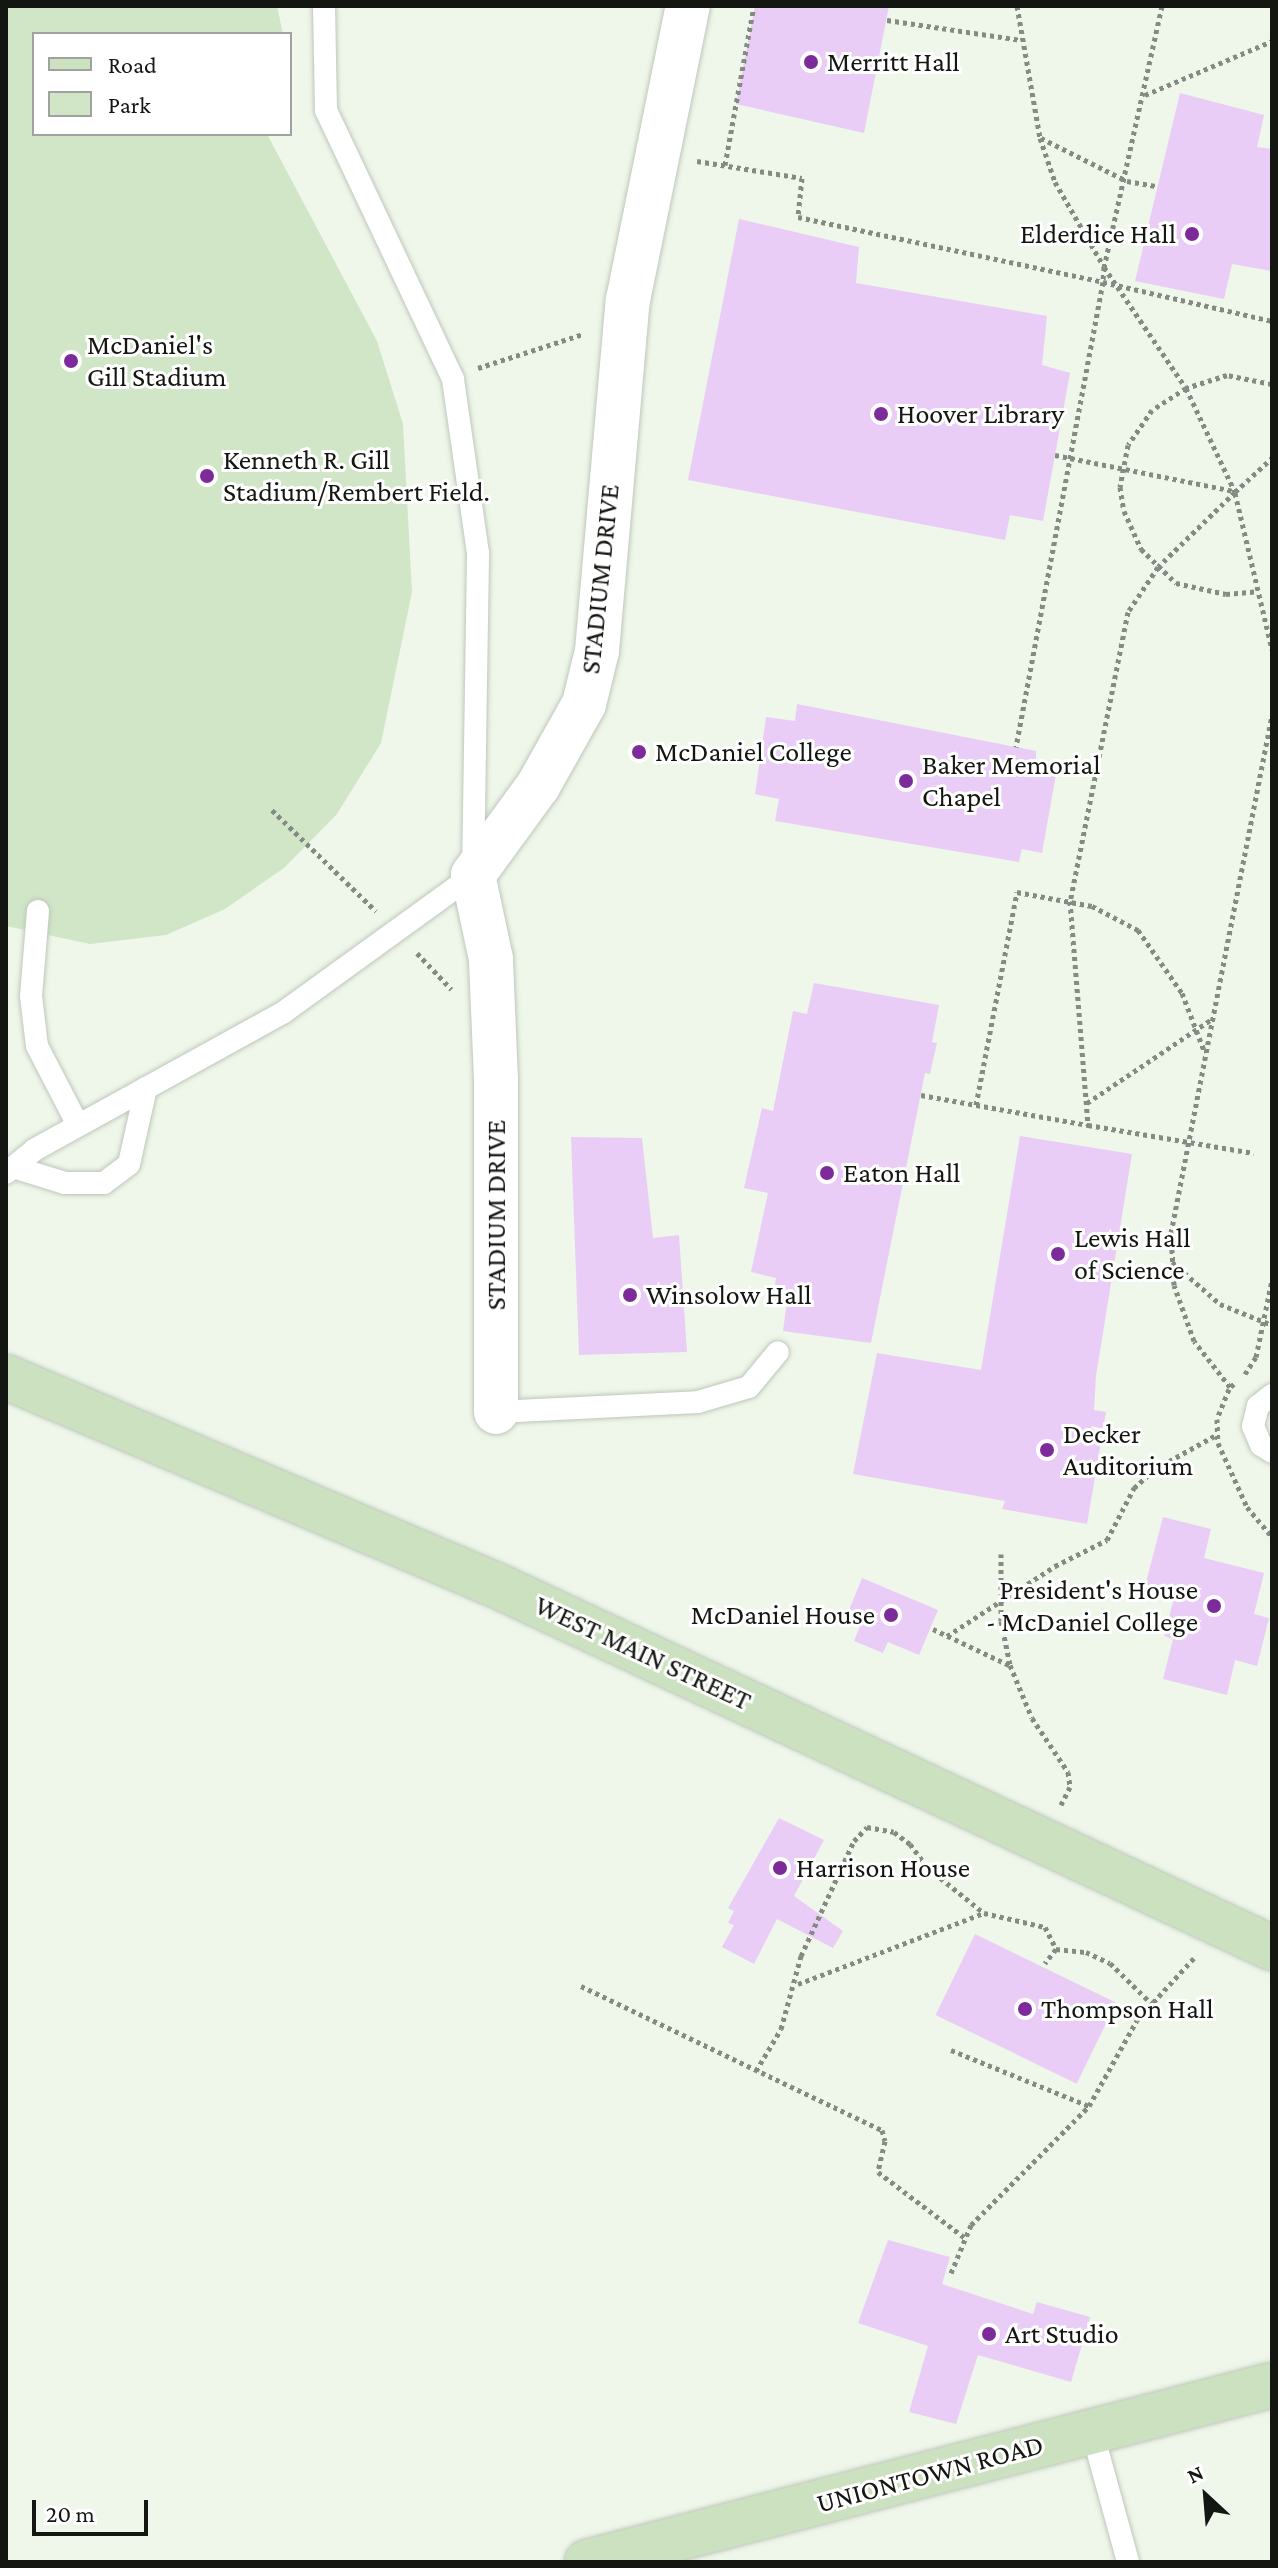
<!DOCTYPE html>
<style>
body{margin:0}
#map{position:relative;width:1278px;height:2568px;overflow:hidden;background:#eef7ea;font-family:"Crimson Pro",serif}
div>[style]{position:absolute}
.green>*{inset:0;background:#d0e6c7}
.building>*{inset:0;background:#eacdf6;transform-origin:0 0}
.path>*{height:5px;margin-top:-2.5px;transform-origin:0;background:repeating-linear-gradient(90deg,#858b82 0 4px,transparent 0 8px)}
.roads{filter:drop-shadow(0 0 2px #bec7ba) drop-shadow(0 0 2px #bec7ba)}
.lane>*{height:22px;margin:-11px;padding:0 11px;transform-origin:11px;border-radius:11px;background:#fff}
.street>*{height:44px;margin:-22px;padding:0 22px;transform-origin:22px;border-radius:22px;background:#fff}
.secondary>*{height:44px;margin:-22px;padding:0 22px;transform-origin:22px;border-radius:22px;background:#cce1bf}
.dots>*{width:22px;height:22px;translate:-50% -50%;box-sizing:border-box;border:4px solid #fff;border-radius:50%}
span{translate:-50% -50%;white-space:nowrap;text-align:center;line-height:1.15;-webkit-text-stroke:6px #fff;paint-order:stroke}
.poi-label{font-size:28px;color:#131611}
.left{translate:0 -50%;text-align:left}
.right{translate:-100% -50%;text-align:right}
.street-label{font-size:28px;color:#131611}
.frame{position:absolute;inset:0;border:8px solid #131611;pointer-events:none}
.legend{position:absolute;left:32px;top:32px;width:260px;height:104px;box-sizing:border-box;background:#fff;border:2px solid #a1a2a0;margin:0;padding:10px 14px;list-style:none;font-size:24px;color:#131611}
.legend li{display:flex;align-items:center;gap:16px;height:40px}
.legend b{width:40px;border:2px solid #a1a2a0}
.north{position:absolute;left:1166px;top:2456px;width:80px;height:80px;-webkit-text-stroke:6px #fff;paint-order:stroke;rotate:334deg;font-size:22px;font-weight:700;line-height:32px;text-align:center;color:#131611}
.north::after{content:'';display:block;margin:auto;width:28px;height:36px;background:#131611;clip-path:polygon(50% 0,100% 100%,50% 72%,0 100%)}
.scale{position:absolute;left:32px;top:2500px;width:116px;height:36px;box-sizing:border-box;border:4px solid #131611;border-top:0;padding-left:10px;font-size:24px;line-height:28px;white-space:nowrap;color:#131611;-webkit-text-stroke:6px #fff;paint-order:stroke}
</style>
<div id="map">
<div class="green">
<div style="clip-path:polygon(6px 6px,277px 6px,283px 34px,34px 34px,34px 134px,267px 134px,377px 341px,403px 424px,412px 592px,381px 743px,337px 814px,284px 868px,225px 909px,166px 935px,90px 944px,6px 926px)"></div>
</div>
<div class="building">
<div style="clip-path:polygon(755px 6px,889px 6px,864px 133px,736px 104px)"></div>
<div style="clip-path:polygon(1180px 93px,1264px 115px,1257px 147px,1272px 149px,1272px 271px,1232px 264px,1224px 299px,1135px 281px)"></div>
<div style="clip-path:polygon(739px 219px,859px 247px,856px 283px,1047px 316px,1042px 365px,1070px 373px,1043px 521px,1010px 515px,1005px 540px,688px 480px)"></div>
<div style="clip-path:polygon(797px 704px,1036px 751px,1036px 766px,1057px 769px,1042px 853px,1022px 849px,1019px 862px,775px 821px,779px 799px,755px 794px,766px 717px,795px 721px)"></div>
<div style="clip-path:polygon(814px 983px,939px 1005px,932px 1042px,937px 1043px,930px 1074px,925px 1073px,871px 1343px,783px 1331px,787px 1301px,773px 1299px,776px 1278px,751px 1272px,768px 1193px,744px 1188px,762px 1108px,773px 1111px,793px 1011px,807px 1014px)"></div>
<div style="clip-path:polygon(1020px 1136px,1132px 1154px,1096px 1376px,1094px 1410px,1106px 1412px,1087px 1524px,1002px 1509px,1005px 1501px,853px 1474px,877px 1353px,981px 1370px)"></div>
<div style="clip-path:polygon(571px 1137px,642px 1138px,653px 1238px,679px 1235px,687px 1352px,579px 1355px)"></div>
<div style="clip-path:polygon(1163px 1517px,1211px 1529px,1204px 1558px,1264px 1573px,1254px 1614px,1269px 1618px,1257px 1666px,1235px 1660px,1227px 1695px,1163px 1679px,1173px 1639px,1164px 1636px,1174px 1598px,1144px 1590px)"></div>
<div style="clip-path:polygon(862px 1578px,938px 1610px,919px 1655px,888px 1642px,883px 1653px,854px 1641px,860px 1626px,845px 1620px)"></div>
<div style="clip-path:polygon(779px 1818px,824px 1840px,794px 1896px,843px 1931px,833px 1948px,777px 1919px,754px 1964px,722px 1947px,734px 1925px,728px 1923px,734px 1911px,728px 1908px)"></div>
<div style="left:975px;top:1934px;width:157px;height:90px;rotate:26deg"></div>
<div style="clip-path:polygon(888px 2240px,950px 2257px,942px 2284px,1033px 2314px,1037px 2302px,1090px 2317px,1071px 2382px,978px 2355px,956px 2424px,909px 2412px,928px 2346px,858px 2323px)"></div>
</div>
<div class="path">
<div style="left:1017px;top:6px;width:134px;rotate:80.1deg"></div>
<div style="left:1040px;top:138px;width:46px;rotate:71.2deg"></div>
<div style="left:1055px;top:182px;width:98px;rotate:60deg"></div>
<div style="left:1104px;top:267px;width:15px;rotate:94deg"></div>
<div style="left:1103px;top:282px;width:173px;rotate:13deg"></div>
<div style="left:1162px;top:6px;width:267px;rotate:102.5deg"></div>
<div style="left:1104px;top:267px;width:146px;rotate:55.9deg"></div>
<div style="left:1186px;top:388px;width:40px;rotate:147.1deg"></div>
<div style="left:1152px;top:410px;width:42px;rotate:124.4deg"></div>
<div style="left:1128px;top:445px;width:43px;rotate:100.8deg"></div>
<div style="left:1120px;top:487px;width:24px;rotate:81deg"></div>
<div style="left:1124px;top:511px;width:42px;rotate:65.9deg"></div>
<div style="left:1141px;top:549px;width:49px;rotate:44.2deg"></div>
<div style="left:1176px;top:583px;width:51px;rotate:12.4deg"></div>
<div style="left:1226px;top:594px;width:32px;rotate:-5deg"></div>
<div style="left:887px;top:20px;width:135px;rotate:8.5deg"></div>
<div style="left:1145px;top:95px;width:138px;rotate:-23deg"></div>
<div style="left:1041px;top:138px;width:96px;rotate:26.6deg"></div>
<div style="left:1127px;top:181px;width:29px;rotate:10deg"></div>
<div style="left:697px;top:161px;width:106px;rotate:9.2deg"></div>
<div style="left:802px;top:178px;width:39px;rotate:96deg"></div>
<div style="left:798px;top:217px;width:312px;rotate:12deg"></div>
<div style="left:1103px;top:282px;width:473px;rotate:100.6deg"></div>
<div style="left:725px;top:165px;width:162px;rotate:-79.7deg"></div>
<div style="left:478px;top:368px;width:110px;rotate:-17.9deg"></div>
<div style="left:1272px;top:384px;width:46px;rotate:-168.7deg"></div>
<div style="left:1227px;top:375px;width:43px;rotate:162.4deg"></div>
<div style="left:1186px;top:388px;width:115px;rotate:64.8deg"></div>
<div style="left:1235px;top:492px;width:50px;rotate:-42.6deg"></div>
<div style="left:1055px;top:455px;width:183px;rotate:11.4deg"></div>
<div style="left:1235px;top:492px;width:107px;rotate:135.8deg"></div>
<div style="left:1158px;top:567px;width:54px;rotate:123.7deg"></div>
<div style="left:1128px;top:612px;width:295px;rotate:101.3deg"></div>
<div style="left:1070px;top:901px;width:225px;rotate:85.4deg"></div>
<div style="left:1088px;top:1125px;width:168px;rotate:9.6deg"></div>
<div style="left:1235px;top:493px;width:161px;rotate:76.7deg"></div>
<div style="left:272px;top:810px;width:145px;rotate:44.2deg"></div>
<div style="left:417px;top:953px;width:50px;rotate:46.6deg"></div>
<div style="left:921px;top:1095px;width:170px;rotate:10.2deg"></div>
<div style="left:1087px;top:1103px;width:151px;rotate:-33.9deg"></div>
<div style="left:976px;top:1105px;width:217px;rotate:-79.1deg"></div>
<div style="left:1017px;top:892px;width:76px;rotate:10.6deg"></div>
<div style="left:1092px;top:906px;width:52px;rotate:27.6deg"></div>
<div style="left:1138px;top:930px;width:77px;rotate:55.1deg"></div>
<div style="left:1182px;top:993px;width:64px;rotate:69deg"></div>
<div style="left:1172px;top:1262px;width:64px;rotate:41.2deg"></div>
<div style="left:1220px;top:1304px;width:56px;rotate:22deg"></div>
<div style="left:1245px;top:1374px;width:20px;rotate:-57deg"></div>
<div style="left:1256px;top:1357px;width:79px;rotate:-78.3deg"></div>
<div style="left:1234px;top:1384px;width:5px;rotate:143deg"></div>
<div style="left:1230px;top:1387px;width:58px;rotate:-128deg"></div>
<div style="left:1194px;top:1341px;width:59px;rotate:-109.7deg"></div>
<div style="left:1174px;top:1285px;width:52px;rotate:-93.3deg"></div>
<div style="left:1171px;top:1233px;width:528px;rotate:-78.97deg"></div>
<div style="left:1229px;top:1389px;width:32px;rotate:112deg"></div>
<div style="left:1217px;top:1419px;width:24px;rotate:88deg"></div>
<div style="left:1218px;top:1443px;width:70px;rotate:65.6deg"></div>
<div style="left:1247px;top:1507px;width:39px;rotate:50deg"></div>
<div style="left:1001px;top:1554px;width:67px;rotate:90deg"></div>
<div style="left:1001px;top:1621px;width:45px;rotate:78.4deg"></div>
<div style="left:1010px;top:1665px;width:57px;rotate:67.5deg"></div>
<div style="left:1032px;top:1718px;width:65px;rotate:56.3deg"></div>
<div style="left:1068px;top:1772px;width:15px;rotate:82deg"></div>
<div style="left:1070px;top:1787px;width:20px;rotate:117deg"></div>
<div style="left:933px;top:1629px;width:84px;rotate:25.3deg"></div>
<div style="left:947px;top:1636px;width:129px;rotate:-32.9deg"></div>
<div style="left:1055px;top:1566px;width:58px;rotate:-26.6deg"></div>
<div style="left:1107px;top:1540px;width:59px;rotate:-62.6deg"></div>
<div style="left:1134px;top:1488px;width:28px;rotate:-42deg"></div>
<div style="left:1155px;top:1469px;width:70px;rotate:-29.1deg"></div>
<div style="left:1056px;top:1949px;width:30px;rotate:6deg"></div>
<div style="left:1086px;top:1952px;width:26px;rotate:25deg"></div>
<div style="left:1110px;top:1963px;width:59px;rotate:44.3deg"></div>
<div style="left:798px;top:1984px;width:199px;rotate:-20.9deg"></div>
<div style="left:581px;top:1986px;width:334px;rotate:25.6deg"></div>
<div style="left:882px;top:2130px;width:11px;rotate:75deg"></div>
<div style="left:885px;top:2141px;width:32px;rotate:103deg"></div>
<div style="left:878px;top:2172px;width:108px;rotate:37.1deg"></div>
<div style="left:951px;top:2050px;width:149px;rotate:22.1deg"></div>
<div style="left:756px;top:2071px;width:49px;rotate:-59.2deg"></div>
<div style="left:781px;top:2029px;width:76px;rotate:-74.7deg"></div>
<div style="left:801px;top:1956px;width:127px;rotate:-65.3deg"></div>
<div style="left:854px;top:1841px;width:19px;rotate:-47deg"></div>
<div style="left:867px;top:1827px;width:27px;rotate:10deg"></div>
<div style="left:894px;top:1832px;width:20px;rotate:37deg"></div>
<div style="left:910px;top:1844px;width:30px;rotate:53deg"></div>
<div style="left:928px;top:1868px;width:72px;rotate:38.8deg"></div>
<div style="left:984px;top:1913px;width:63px;rotate:12.9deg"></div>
<div style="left:1045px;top:1927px;width:25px;rotate:63deg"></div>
<div style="left:1056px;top:1949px;width:18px;rotate:128deg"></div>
<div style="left:951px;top:2273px;width:52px;rotate:-67.4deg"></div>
<div style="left:971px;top:2225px;width:168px;rotate:-45.2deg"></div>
<div style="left:1089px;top:2106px;width:98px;rotate:-60.8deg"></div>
<div style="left:1137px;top:2020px;width:84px;rotate:-47.4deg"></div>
</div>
<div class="roads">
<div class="lane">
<div style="left:38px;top:911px;width:85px;rotate:94.7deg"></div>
<div style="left:31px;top:996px;width:50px;rotate:83.2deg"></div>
<div style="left:37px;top:1046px;width:89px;rotate:62.6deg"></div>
<div style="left:13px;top:1167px;width:54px;rotate:17.1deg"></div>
<div style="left:65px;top:1183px;width:39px"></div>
<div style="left:104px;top:1183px;width:31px;rotate:-37deg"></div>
<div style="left:129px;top:1164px;width:78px;rotate:-77.4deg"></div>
<div style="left:6px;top:1173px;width:36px;rotate:-39deg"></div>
<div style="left:34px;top:1150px;width:286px;rotate:-28.9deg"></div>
<div style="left:284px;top:1012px;width:233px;rotate:-35.9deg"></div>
<div style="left:473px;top:875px;width:322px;rotate:-89.1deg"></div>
<div style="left:478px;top:553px;width:176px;rotate:-98.2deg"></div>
<div style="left:453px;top:379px;width:297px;rotate:-115.3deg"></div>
<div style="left:326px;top:110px;width:104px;rotate:-91.1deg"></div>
<div style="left:1272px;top:1395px;width:18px;rotate:142deg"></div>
<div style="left:1258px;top:1406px;width:21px;rotate:104deg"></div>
<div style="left:1253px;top:1426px;width:21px;rotate:67deg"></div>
<div style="left:1261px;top:1445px;width:13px;rotate:32deg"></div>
<div style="left:496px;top:1412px;width:202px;rotate:-2.8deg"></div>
<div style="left:698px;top:1402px;width:53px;rotate:-16.4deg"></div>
<div style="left:749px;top:1387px;width:45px;rotate:-50.4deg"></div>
<div style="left:1092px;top:2431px;width:136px;rotate:74.6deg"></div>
</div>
<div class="street">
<div style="left:496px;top:1412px;width:332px;rotate:-90deg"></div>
<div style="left:496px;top:1080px;width:121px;rotate:-92.4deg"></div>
<div style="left:491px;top:959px;width:86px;rotate:-102.1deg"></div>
<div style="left:473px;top:875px;width:110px;rotate:-53.9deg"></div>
<div style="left:538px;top:786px;width:94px;rotate:-60.7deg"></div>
<div style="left:584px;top:704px;width:55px;rotate:-76.2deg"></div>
<div style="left:597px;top:651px;width:352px;rotate:-85deg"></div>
<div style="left:628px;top:300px;width:300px;rotate:-78.5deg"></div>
</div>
<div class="secondary">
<div style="left:6px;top:1377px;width:535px;rotate:23.02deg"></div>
<div style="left:498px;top:1586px;width:854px;rotate:25.07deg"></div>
<div style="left:587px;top:2562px;width:707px;rotate:-14.49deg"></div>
</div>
</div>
<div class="dots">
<div style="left:811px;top:62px;background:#7d2b9a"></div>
<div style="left:1192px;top:234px;background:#7d2b9a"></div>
<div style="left:71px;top:361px;background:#7d2b9a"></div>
<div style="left:881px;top:414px;background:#7d2b9a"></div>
<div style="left:207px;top:476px;background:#7d2b9a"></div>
<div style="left:639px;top:752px;background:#7d2b9a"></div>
<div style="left:906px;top:781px;background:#7d2b9a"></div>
<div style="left:827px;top:1173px;background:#7d2b9a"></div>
<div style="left:1058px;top:1254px;background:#7d2b9a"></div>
<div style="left:630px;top:1295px;background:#7d2b9a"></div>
<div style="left:1047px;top:1450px;background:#7d2b9a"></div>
<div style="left:1214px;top:1606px;background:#7d2b9a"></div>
<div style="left:891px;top:1615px;background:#7d2b9a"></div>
<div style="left:780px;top:1868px;background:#7d2b9a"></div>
<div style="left:1025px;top:2009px;background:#7d2b9a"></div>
<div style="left:989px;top:2334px;background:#7d2b9a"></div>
</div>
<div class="poi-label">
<span class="left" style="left:827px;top:62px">Merritt Hall</span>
<span class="right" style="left:1176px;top:234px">Elderdice Hall</span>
<span class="left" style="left:87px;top:361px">McDaniel's<br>Gill Stadium</span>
<span class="left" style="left:897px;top:414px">Hoover Library</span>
<span class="left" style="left:223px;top:476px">Kenneth R. Gill<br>Stadium/Rembert Field.</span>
<span class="left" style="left:655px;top:752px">McDaniel College</span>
<span class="left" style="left:922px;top:781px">Baker Memorial<br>Chapel</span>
<span class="left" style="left:843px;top:1173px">Eaton Hall</span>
<span class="left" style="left:1074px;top:1254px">Lewis Hall<br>of Science</span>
<span class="left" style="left:646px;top:1295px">Winsolow Hall</span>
<span class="left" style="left:1063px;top:1450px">Decker<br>Auditorium</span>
<span class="right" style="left:1198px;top:1606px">President's House<br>- McDaniel College</span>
<span class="right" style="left:875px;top:1615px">McDaniel House</span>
<span class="left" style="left:796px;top:1868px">Harrison House</span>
<span class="left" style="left:1041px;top:2009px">Thompson Hall</span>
<span class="left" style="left:1005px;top:2334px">Art Studio</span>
</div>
<div class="street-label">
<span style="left:600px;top:579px;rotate:-84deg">STADIUM DRIVE</span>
<span style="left:496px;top:1215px;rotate:-90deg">STADIUM DRIVE</span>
<span style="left:643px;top:1653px;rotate:25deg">WEST MAIN STREET</span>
<span style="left:930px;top:2474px;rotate:-15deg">UNIONTOWN ROAD</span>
</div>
<div class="frame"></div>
<ul class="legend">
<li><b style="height:10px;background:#cce1bf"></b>Road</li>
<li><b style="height:22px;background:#d0e6c7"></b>Park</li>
</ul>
<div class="north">N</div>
<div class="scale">20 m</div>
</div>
